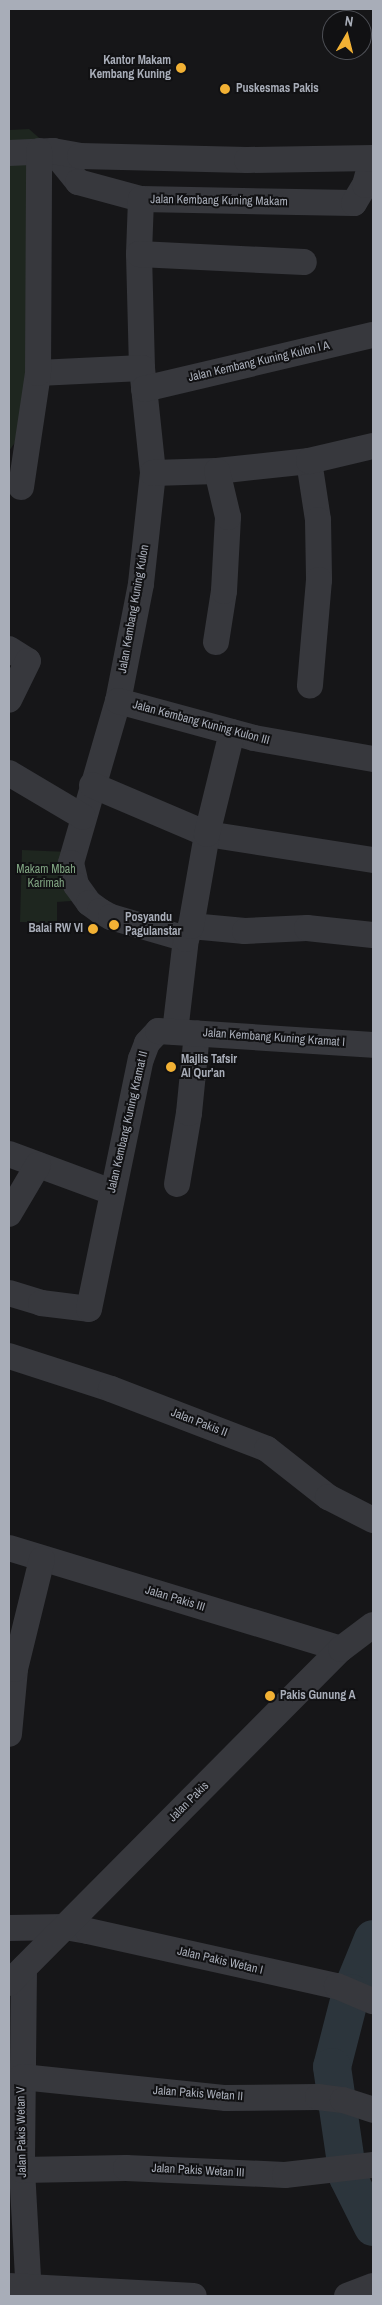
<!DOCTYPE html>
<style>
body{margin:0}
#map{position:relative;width:382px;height:2305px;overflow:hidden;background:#161618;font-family:"Archivo Narrow",sans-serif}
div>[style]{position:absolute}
.green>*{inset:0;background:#1e261f}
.river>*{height:38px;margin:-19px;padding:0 19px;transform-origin:19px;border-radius:19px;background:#2c353c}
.minor>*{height:26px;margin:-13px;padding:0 13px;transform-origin:13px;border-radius:13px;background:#37383d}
.dots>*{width:14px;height:14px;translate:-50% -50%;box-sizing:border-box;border:2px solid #111113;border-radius:50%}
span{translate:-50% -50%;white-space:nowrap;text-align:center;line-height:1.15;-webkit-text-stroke:4px #111113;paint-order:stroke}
.poi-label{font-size:12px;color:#a8adb8;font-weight:700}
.right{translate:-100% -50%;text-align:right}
.left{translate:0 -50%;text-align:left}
.street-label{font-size:12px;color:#a8adb8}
.park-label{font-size:12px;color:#7fa381}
.frame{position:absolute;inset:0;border:10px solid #a8adb8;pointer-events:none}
.north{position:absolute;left:322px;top:10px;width:50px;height:50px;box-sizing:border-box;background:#111113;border:1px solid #4d4f55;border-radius:50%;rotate:8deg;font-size:14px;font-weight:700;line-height:20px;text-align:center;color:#a8adb8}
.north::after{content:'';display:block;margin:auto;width:18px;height:22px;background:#f2b134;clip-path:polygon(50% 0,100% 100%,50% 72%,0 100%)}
</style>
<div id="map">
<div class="green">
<div style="clip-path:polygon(29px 129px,45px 143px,27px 425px,9px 451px,9px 130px)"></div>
<div style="clip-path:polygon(22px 850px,69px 852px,71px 901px,57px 902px,57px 923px,20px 922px)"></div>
</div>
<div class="river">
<div style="left:373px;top:1939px;width:58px;rotate:112.2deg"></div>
<div style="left:351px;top:1993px;width:76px;rotate:104.4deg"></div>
<div style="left:332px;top:2067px;width:111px;rotate:81.7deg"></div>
<div style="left:348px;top:2177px;width:56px;rotate:63.4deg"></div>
</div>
<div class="minor">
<div style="left:53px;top:151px;width:40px;rotate:51deg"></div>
<div style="left:78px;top:182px;width:65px;rotate:15.1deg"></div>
<div style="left:141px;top:199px;width:213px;rotate:1.1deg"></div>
<div style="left:354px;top:203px;width:21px;rotate:-59deg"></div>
<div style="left:365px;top:185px;width:27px;rotate:-75deg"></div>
<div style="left:9px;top:153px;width:44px;rotate:-2.6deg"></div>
<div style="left:53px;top:151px;width:27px;rotate:10deg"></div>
<div style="left:80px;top:156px;width:167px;rotate:1.4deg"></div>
<div style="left:247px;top:160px;width:126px;rotate:-0.9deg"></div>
<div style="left:141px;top:199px;width:55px;rotate:92.1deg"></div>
<div style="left:139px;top:254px;width:114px;rotate:88.5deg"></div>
<div style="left:142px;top:368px;width:106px;rotate:84deg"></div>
<div style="left:153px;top:473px;width:112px;rotate:96.2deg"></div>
<div style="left:141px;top:584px;width:119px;rotate:101.1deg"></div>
<div style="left:118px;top:701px;width:169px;rotate:106.2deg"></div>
<div style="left:71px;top:863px;width:23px;rotate:77deg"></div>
<div style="left:76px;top:885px;width:22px;rotate:54deg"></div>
<div style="left:89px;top:903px;width:14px;rotate:36deg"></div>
<div style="left:100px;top:911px;width:13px;rotate:29deg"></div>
<div style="left:111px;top:917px;width:78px;rotate:16.3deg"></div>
<div style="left:139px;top:254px;width:165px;rotate:2.8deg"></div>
<div style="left:38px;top:373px;width:104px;rotate:-2.8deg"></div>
<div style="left:144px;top:389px;width:235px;rotate:-13.3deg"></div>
<div style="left:309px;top:461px;width:60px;rotate:81.3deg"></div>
<div style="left:318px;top:520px;width:60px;rotate:89deg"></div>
<div style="left:319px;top:580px;width:106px;rotate:94.9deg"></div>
<div style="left:153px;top:473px;width:64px;rotate:-1.8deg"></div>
<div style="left:217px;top:471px;width:93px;rotate:-6.2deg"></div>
<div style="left:309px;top:461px;width:66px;rotate:-13.2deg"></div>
<div style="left:21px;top:487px;width:115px;rotate:-81.5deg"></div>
<div style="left:38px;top:373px;width:222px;rotate:-89.7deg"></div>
<div style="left:216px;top:642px;width:52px;rotate:-81.1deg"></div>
<div style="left:224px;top:591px;width:74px;rotate:-86.9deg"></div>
<div style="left:228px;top:517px;width:47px;rotate:-103.4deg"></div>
<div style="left:9px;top:649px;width:22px;rotate:32deg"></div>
<div style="left:28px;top:661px;width:43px;rotate:116deg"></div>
<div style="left:118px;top:701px;width:141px;rotate:15.2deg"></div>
<div style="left:254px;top:738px;width:121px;rotate:10deg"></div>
<div style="left:9px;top:773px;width:86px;rotate:30.7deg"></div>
<div style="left:92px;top:785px;width:125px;rotate:23.1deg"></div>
<div style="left:207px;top:834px;width:168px;rotate:8.9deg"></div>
<div style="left:191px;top:926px;width:54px;rotate:5.3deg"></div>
<div style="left:245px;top:931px;width:62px;rotate:-2.8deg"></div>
<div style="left:307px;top:928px;width:66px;rotate:6.1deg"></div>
<div style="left:175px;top:1032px;width:94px;rotate:-83.3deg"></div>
<div style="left:186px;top:939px;width:14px;rotate:-69deg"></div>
<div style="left:191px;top:926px;width:93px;rotate:-80.1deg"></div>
<div style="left:207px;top:834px;width:105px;rotate:-76.2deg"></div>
<div style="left:9px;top:1154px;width:110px;rotate:20.3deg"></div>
<div style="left:177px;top:1184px;width:72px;rotate:-80.4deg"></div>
<div style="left:189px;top:1113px;width:80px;rotate:-84.3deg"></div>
<div style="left:9px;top:1214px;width:57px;rotate:-59.4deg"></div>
<div style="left:9px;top:1293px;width:34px;rotate:17deg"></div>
<div style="left:41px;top:1303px;width:48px;rotate:7.1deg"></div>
<div style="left:89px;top:1309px;width:255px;rotate:-78.3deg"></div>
<div style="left:141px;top:1059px;width:17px;rotate:-69deg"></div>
<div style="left:147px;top:1043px;width:16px;rotate:-47deg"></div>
<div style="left:158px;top:1031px;width:215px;rotate:3.7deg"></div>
<div style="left:9px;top:1356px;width:107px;rotate:17.9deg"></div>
<div style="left:111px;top:1389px;width:167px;rotate:21deg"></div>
<div style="left:267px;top:1449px;width:78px;rotate:38.2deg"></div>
<div style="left:328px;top:1497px;width:51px;rotate:27.1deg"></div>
<div style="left:9px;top:1548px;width:347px;rotate:16.9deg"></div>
<div style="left:9px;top:1734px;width:65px;rotate:-84.7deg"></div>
<div style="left:15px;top:1669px;width:113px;rotate:-76.2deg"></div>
<div style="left:9px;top:1928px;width:56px;rotate:-1deg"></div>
<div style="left:65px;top:1927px;width:23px;rotate:10deg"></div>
<div style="left:88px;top:1931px;width:255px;rotate:12.5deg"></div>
<div style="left:337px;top:1986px;width:39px;rotate:23deg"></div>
<div style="left:24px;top:1968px;width:202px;rotate:90.6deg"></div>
<div style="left:22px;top:2170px;width:126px;rotate:86.8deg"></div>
<div style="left:9px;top:1983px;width:471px;rotate:-45.2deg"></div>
<div style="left:341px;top:1649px;width:40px;rotate:-37deg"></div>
<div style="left:22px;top:2077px;width:205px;rotate:5.9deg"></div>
<div style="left:226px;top:2098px;width:92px;rotate:-0.6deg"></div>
<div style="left:318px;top:2097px;width:25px;rotate:7deg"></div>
<div style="left:343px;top:2100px;width:32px;rotate:18deg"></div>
<div style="left:22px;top:2170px;width:104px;rotate:-1.1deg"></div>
<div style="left:126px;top:2168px;width:159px;rotate:2.5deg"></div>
<div style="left:285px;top:2175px;width:89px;rotate:-6.5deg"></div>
<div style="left:9px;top:2286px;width:185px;rotate:3.1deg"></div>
<div style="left:347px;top:2296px;width:28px;rotate:-21deg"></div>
</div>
<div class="dots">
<div style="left:181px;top:68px;background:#f2b134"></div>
<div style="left:225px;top:89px;background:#f2b134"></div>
<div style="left:114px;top:925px;background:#f2b134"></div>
<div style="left:93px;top:929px;background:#f2b134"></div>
<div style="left:171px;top:1067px;background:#f2b134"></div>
<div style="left:270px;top:1696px;background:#f2b134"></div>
</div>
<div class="poi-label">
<span class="right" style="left:171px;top:68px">Kantor Makam<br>Kembang Kuning</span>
<span class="left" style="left:236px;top:89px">Puskesmas Pakis</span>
<span class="left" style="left:125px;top:925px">Posyandu<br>Pagulanstar</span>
<span class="right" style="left:83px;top:929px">Balai RW VI</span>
<span class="left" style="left:181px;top:1067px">Majlis Tafsir<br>Al Qur'an</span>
<span class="left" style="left:280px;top:1696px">Pakis Gunung A</span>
</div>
<div class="street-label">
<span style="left:219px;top:201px;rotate:1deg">Jalan Kembang Kuning Makam</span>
<span style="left:259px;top:362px;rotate:-13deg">Jalan Kembang Kuning Kulon I A</span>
<span style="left:134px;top:609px;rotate:-80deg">Jalan Kembang Kuning Kulon</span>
<span style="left:201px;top:723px;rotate:15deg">Jalan Kembang Kuning Kulon III</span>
<span style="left:274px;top:1038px;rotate:4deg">Jalan Kembang Kuning Kramat I</span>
<span style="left:128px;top:1122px;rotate:-77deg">Jalan Kembang Kuning Kramat II</span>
<span style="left:199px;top:1423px;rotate:21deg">Jalan Pakis II</span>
<span style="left:175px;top:1599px;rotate:17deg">Jalan Pakis III</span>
<span style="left:189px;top:1802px;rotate:-45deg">Jalan Pakis</span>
<span style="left:220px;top:1961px;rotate:13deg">Jalan Pakis Wetan I</span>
<span style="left:198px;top:2094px;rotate:4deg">Jalan Pakis Wetan II</span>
<span style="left:22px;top:2132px;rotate:-91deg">Jalan Pakis Wetan V</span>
<span style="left:198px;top:2171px;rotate:3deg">Jalan Pakis Wetan III</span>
</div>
<div class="park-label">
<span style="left:46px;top:877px">Makam Mbah<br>Karimah</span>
</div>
<div class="frame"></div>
<div class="north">N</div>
</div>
